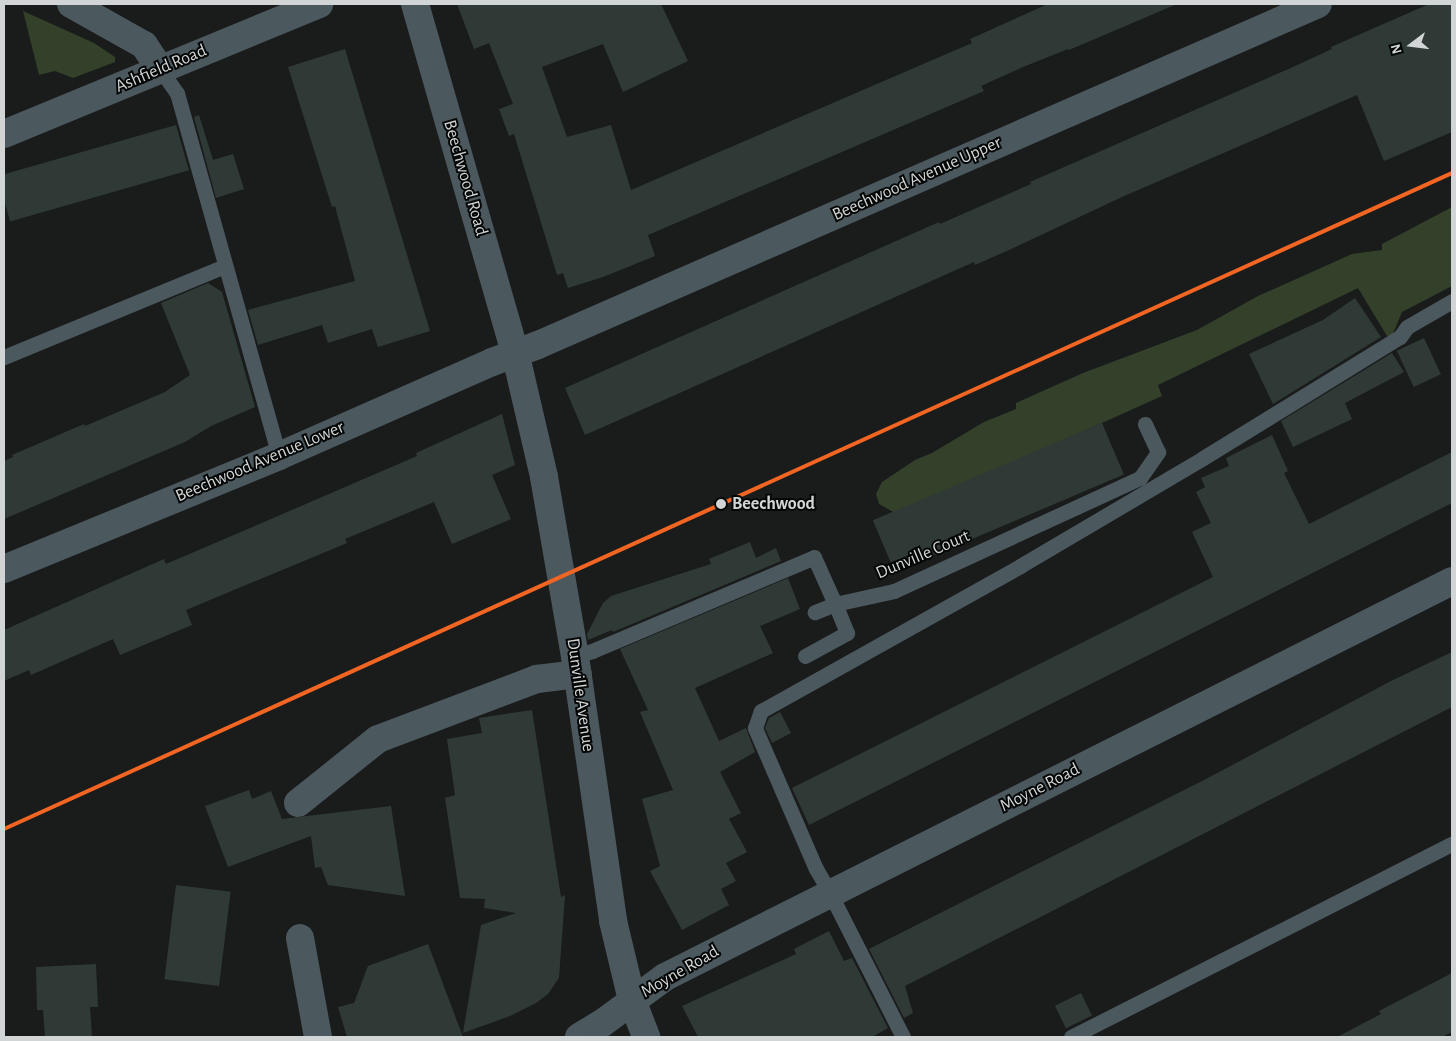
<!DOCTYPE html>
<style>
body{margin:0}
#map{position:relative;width:1456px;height:1041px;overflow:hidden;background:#1a1c1c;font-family:"Alegreya Sans",sans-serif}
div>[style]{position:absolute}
.green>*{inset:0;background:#33412a}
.building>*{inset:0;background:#2f3a36;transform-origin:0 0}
.service>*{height:15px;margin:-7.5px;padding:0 7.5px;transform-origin:7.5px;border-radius:7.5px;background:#4b585e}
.minor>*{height:28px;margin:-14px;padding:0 14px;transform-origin:14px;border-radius:14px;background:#4b585e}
.tertiary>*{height:28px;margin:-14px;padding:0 14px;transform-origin:14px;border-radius:14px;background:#4b585e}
.tram-1>*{height:4px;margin:-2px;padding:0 2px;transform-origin:2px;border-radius:2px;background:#f26522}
.dots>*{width:14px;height:14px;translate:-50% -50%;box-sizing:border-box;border:2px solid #050707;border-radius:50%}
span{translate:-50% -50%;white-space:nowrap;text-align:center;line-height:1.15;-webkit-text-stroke:4px #050707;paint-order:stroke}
.street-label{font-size:18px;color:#d2d5d5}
.stop-label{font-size:18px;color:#d2d5d5;font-weight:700}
.left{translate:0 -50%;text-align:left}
.frame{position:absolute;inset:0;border:5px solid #d2d5d5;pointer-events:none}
.north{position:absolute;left:1386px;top:20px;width:50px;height:50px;-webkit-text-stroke:4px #050707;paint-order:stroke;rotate:255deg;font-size:14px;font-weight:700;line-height:20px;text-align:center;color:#d2d5d5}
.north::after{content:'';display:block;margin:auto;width:18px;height:22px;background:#d2d5d5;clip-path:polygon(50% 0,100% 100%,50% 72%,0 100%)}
</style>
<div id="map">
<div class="green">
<div style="clip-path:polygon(23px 11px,94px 43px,115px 57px,115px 62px,73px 78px,55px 71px,39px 75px)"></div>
<div style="clip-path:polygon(1452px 207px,1452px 286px,1402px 312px,1392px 336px,1387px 336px,1358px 288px,1158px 385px,1162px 396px,1102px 423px,895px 513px,879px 504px,876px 494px,882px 482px,915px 460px,932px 453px,984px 422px,1016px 409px,1016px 403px,1083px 373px,1197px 330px,1258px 296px,1352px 254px,1382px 250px,1382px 244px)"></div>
</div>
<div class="building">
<div style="clip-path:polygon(457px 4px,661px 4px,688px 61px,623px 92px,603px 44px,542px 67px,567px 137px,611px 125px,631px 190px,972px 43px,970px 39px,1048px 4px,1177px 4px,1069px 50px,1068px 49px,1023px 67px,981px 86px,984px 91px,648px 235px,655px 256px,603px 277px,568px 288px,563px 273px,557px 275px,514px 134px,509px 136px,499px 109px,513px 104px,489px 43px,474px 49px)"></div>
<div style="clip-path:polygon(1429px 4px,1452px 4px,1452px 132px,1384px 161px,1357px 95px,1122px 197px,1009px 250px,975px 265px,974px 262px,585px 435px,565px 388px,939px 222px,940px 224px,1031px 184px,1030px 182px,1293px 67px,1332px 49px,1331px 47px)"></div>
<div style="clip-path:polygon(345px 49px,430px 331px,378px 347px,372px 329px,328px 343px,322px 325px,258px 345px,248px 310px,355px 281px,335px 206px,332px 207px,288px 67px)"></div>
<div style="clip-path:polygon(199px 115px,213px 160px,233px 154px,244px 189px,216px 198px,194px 117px)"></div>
<div style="left:176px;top:125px;width:47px;height:186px;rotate:74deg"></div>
<div style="clip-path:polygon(208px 283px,222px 292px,255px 407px,211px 426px,185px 442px,4px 519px,4px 461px,13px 457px,12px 455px,84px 424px,85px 426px,165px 392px,190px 375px,161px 303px)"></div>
<div style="clip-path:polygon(1355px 298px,1381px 337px,1273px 404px,1249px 354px,1323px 320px)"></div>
<div style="left:1424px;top:338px;width:40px;height:30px;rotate:65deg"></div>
<div style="clip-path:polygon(1392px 353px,1404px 372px,1345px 403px,1352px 419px,1293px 447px,1281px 421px)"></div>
<div style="clip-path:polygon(502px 414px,515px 465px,492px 475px,511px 519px,452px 544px,434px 502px,345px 539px,347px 543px,186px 610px,192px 625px,120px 655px,113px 639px,31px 675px,29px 670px,4px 681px,4px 630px,164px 559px,166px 564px,264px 522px,417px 456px,416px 453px)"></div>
<div style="left:1102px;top:423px;width:56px;height:249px;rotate:67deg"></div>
<div style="clip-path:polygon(1272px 435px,1288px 471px,1284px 473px,1309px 524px,1452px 452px,1452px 503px,809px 825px,792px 788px,1213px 577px,1192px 532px,1211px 523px,1196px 492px,1205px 487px,1201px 478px,1229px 466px,1226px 458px)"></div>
<div style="clip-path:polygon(750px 542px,756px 558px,776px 548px,781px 561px,613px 632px,612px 630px,588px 640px,587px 634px,603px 603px,611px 596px,711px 564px,709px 559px)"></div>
<div style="clip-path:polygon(788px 578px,800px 609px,760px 626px,773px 653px,695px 688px,719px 741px,746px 728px,755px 752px,720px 772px,741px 813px,729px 819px,747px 852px,726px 863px,736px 881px,721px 889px,729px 905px,682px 930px,650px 871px,660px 866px,642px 799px,673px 790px,640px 712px,648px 710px,620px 649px)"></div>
<div style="clip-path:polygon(1452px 652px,1452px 707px,905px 986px,913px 1013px,904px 1018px,869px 949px,1204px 780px,1393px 680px)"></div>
<div style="clip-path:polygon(532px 710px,561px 897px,565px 895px,559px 978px,548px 994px,536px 1003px,510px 1016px,463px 1033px,481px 925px,516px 913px,484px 908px,485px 899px,460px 898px,445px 798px,455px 795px,447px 739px,482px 733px,479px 718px)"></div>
<div style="clip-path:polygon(780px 712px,791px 733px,772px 743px,765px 728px,769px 718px)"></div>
<div style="clip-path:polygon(249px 790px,252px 799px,271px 791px,282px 819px,391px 806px,405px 896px,328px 885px,321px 867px,315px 868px,311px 836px,228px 867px,205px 806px)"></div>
<div style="left:176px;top:885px;width:55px;height:95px;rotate:7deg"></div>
<div style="clip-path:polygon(829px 931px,844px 961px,852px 958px,888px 1028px,872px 1037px,698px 1037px,682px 1006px,796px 954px,794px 949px)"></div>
<div style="clip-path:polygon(428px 944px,463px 1037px,347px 1037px,338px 1007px,354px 1003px,368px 966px)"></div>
<div style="clip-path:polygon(96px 964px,98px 1007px,90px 1007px,92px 1037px,45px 1037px,43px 1010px,37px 1010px,36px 967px)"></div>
<div style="clip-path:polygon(1452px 973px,1452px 1032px,1442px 1037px,1337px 1037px,1381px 1014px,1379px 1011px)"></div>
<div style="left:1081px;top:993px;width:25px;height:29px;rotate:64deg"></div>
</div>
<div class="service">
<div style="left:160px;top:69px;width:29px;rotate:55deg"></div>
<div style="left:177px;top:93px;width:377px;rotate:74.3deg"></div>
<div style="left:4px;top:357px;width:239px;rotate:-22.4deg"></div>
<div style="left:575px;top:656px;width:18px;rotate:-16deg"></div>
<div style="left:592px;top:651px;width:241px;rotate:-22.9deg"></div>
<div style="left:814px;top:557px;width:51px;rotate:65.9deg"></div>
<div style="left:835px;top:604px;width:60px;rotate:-12.4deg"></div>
<div style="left:894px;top:591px;width:271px;rotate:-24.7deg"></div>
<div style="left:1140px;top:478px;width:32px;rotate:-55deg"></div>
<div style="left:1158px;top:452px;width:31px;rotate:-115deg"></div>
<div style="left:805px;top:656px;width:48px;rotate:-28.7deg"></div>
<div style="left:847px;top:633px;width:31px;rotate:-112deg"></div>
<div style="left:835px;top:604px;width:22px;rotate:158deg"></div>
<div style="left:903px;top:1037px;width:161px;rotate:-116.9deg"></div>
<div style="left:830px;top:893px;width:28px;rotate:-120deg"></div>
<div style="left:816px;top:869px;width:154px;rotate:-113.4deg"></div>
<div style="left:755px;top:728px;width:18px;rotate:-71deg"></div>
<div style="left:761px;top:711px;width:297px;rotate:-29.2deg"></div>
<div style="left:1020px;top:566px;width:212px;rotate:-30.5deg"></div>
<div style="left:1203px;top:458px;width:231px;rotate:-31.6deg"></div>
<div style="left:1400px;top:337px;width:12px;rotate:-55deg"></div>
<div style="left:1407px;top:327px;width:52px;rotate:-30deg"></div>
<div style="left:1071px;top:1037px;width:427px;rotate:-26.9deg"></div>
</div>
<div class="minor">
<div style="left:71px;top:4px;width:84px;rotate:29.3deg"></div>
<div style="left:144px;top:45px;width:29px;rotate:56deg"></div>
<div style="left:4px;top:134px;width:341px;rotate:-22.4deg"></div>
<div style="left:4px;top:569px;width:297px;rotate:-22.3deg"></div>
<div style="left:279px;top:456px;width:233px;rotate:-23.8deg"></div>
<div style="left:492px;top:362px;width:49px;rotate:-20.3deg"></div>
<div style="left:538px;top:345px;width:851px;rotate:-23.61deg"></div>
<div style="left:298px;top:803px;width:102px;rotate:-38.7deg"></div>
<div style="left:378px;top:739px;width:170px;rotate:-20.7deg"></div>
<div style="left:537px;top:679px;width:41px;rotate:-7deg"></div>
<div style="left:300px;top:938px;width:101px;rotate:79.7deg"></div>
<div style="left:579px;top:1037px;width:26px;rotate:-31deg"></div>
<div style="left:601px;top:1024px;width:79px;rotate:-36.3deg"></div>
<div style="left:665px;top:977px;width:881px;rotate:-26.71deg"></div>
</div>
<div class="tertiary">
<div style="left:415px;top:4px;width:362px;rotate:74deg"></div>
<div style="left:515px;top:352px;width:128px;rotate:76.9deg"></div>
<div style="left:544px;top:477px;width:182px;rotate:80.2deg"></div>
<div style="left:575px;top:656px;width:268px;rotate:81.8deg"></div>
<div style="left:613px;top:921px;width:81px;rotate:76.5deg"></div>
<div style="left:632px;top:1000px;width:40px;rotate:69deg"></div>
</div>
<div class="tram-1">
<div style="left:4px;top:829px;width:1590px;rotate:-24.37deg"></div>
</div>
<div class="dots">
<div style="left:721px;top:504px;background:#d2d5d5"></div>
</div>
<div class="street-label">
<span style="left:161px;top:69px;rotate:-23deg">Ashfield Road</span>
<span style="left:465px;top:178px;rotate:74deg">Beechwood Road</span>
<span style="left:917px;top:179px;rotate:-24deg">Beechwood Avenue Upper</span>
<span style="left:260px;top:462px;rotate:-23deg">Beechwood Avenue Lower</span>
<span style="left:923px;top:555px;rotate:-23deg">Dunville Court</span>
<span style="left:580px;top:695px;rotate:82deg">Dunville Avenue</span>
<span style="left:1040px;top:788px;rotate:-27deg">Moyne Road</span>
<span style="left:680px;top:972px;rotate:-30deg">Moyne Road</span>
</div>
<div class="stop-label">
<span class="left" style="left:732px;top:504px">Beechwood</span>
</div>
<div class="frame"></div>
<div class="north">N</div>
</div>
